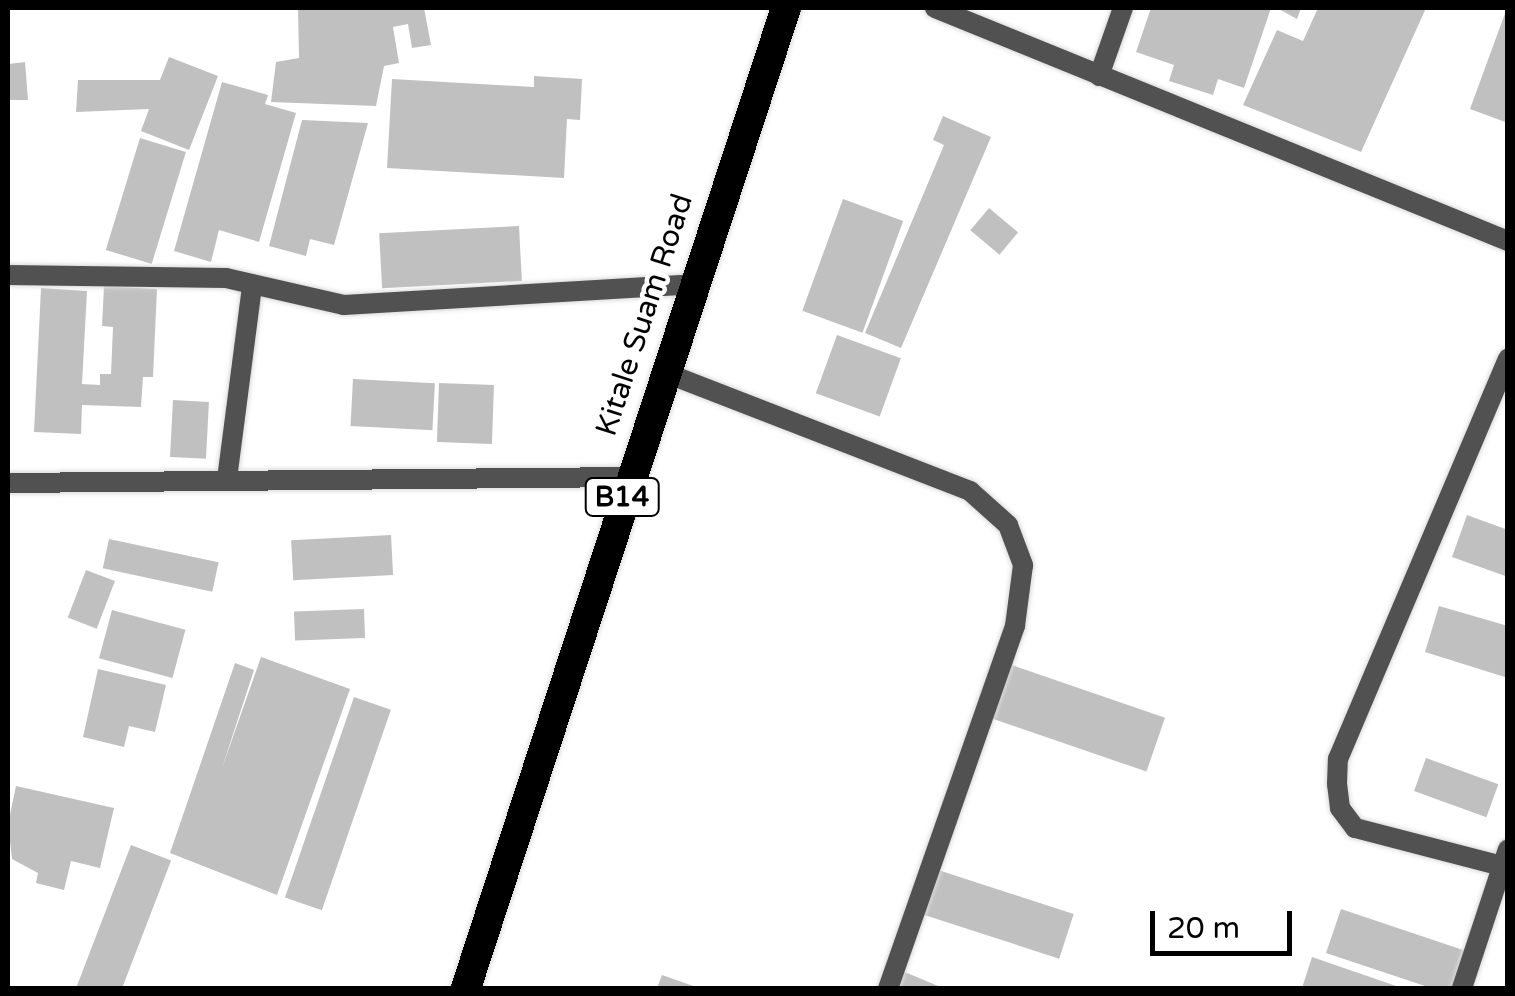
<!DOCTYPE html>
<style>
body{margin:0}
#map{position:relative;width:1515px;height:996px;overflow:hidden;background:#fff;font-family:"Varela Round",sans-serif}
div>[style]{position:absolute}
.building>*{inset:0;background:#c0c0c0;transform-origin:0 0}
.roads{filter:drop-shadow(0 0 2px #dbdbdb) drop-shadow(0 0 2px #dbdbdb)}
.street>*{height:20px;margin:-10px;padding:0 10px;transform-origin:10px;border-radius:10px;background:#515151}
.highway>*{height:30px;margin:-15px;padding:0 15px;transform-origin:15px;border-radius:15px;background:#000}
span{translate:-50% -50%;white-space:nowrap;text-align:center;line-height:1.15;-webkit-text-stroke:9px #fff;paint-order:stroke}
.shield-label span{padding:2px 8px;background:#fff;border:2px solid;border-radius:8px;-webkit-text-stroke-width:0}
.shield-label{font-size:28px;color:#000;font-weight:700}
.street-label{font-size:30px;color:#000}
.frame{position:absolute;inset:0;border:10px solid #000;pointer-events:none}
.scale{position:absolute;left:1150px;top:911px;width:142px;height:45px;box-sizing:border-box;border:5px solid #000;border-top:0;padding-left:12px;font-size:30px;line-height:35px;white-space:nowrap;color:#000;-webkit-text-stroke:8px #fff;paint-order:stroke}
</style>
<div id="map">
<div class="building">
<div style="clip-path:polygon(298px 8px,424px 8px,431px 45px,412px 48px,408px 24px,393px 27px,399px 63px,384px 66px,376px 106px,271px 102px,276px 62px,299px 58px)"></div>
<div style="clip-path:polygon(1151px 8px,1271px 8px,1244px 88px,1218px 79px,1213px 95px,1169px 81px,1174px 65px,1136px 52px)"></div>
<div style="clip-path:polygon(1277px 8px,1301px 8px,1297px 19px)"></div>
<div style="clip-path:polygon(1318px 8px,1426px 8px,1361px 152px,1243px 105px,1277px 30px,1303px 41px)"></div>
<div style="clip-path:polygon(1507px 8px,1508px 8px,1508px 123px,1470px 109px)"></div>
<div style="clip-path:polygon(169px 57px,218px 76px,189px 150px,141px 131px,149px 109px,76px 112px,78px 80px,160px 80px)"></div>
<div style="clip-path:polygon(25px 62px,28px 100px,8px 100px,8px 64px)"></div>
<div style="clip-path:polygon(534px 76px,582px 79px,580px 120px,567px 119px,564px 178px,387px 168px,392px 79px,534px 87px)"></div>
<div style="clip-path:polygon(222px 82px,268px 95px,265px 104px,296px 113px,259px 242px,219px 230px,211px 262px,174px 251px)"></div>
<div style="clip-path:polygon(943px 116px,991px 137px,901px 348px,865px 333px,944px 145px,933px 140px)"></div>
<div style="clip-path:polygon(302px 120px,368px 123px,334px 245px,310px 239px,306px 256px,269px 246px)"></div>
<div style="left:140px;top:138px;width:48px;height:117px;rotate:17deg"></div>
<div style="left:843px;top:199px;width:64px;height:119px;rotate:20deg"></div>
<div style="left:989px;top:208px;width:38px;height:29px;rotate:40deg"></div>
<div style="left:519px;top:226px;width:55px;height:140px;rotate:87deg"></div>
<div style="clip-path:polygon(104px 286px,157px 289px,153px 377px,143px 377px,141px 407px,82px 405px,81px 434px,34px 432px,41px 288px,87px 291px,82px 384px,100px 385px,100px 374px,111px 374px,113px 327px,102px 326px)"></div>
<div style="left:837px;top:335px;width:68px;height:62px;rotate:20deg"></div>
<div style="left:353px;top:379px;width:82px;height:47px;rotate:3deg"></div>
<div style="left:439px;top:383px;width:55px;height:59px;rotate:2deg"></div>
<div style="left:173px;top:400px;width:36px;height:57px;rotate:3deg"></div>
<div style="clip-path:polygon(1467px 515px,1508px 530px,1508px 577px,1452px 557px)"></div>
<div style="left:391px;top:535px;width:40px;height:100px;rotate:87deg"></div>
<div style="left:109px;top:539px;width:112px;height:30px;rotate:12deg"></div>
<div style="left:86px;top:570px;width:31px;height:51px;rotate:21deg"></div>
<div style="clip-path:polygon(1439px 606px,1508px 626px,1508px 678px,1425px 652px)"></div>
<div style="left:364px;top:609px;width:29px;height:70px;rotate:88deg"></div>
<div style="left:112px;top:610px;width:76px;height:50px;rotate:15deg"></div>
<div style="clip-path:polygon(261px 657px,350px 689px,277px 895px,170px 853px,235px 663px,254px 670px,222px 768px)"></div>
<div style="left:1009px;top:664px;width:165px;height:57px;rotate:19deg"></div>
<div style="clip-path:polygon(98px 669px,166px 685px,155px 732px,129px 726px,124px 747px,83px 737px)"></div>
<div style="left:354px;top:697px;width:39px;height:212px;rotate:19deg"></div>
<div style="left:1426px;top:758px;width:77px;height:35px;rotate:20deg"></div>
<div style="clip-path:polygon(16px 786px,114px 808px,100px 868px,71px 861px,64px 890px,36px 883px,38px 873px,12px 859px,8px 824px)"></div>
<div style="left:131px;top:845px;width:43px;height:151px;rotate:21deg"></div>
<div style="left:932px;top:868px;width:149px;height:47px;rotate:18deg"></div>
<div style="clip-path:polygon(1341px 909px,1469px 952px,1457px 988px,1431px 988px,1326px 953px)"></div>
<div style="clip-path:polygon(1312px 957px,1402px 988px,1302px 988px)"></div>
<div style="clip-path:polygon(900px 970px,943px 988px,892px 988px)"></div>
<div style="clip-path:polygon(662px 975px,699px 988px,657px 988px)"></div>
</div>
<div class="roads">
<div class="street">
<div style="left:935px;top:8px;width:619px;rotate:22.13deg"></div>
<div style="left:1099px;top:76px;width:72px;rotate:-70.6deg"></div>
<div style="left:8px;top:275px;width:218px;rotate:0.8deg"></div>
<div style="left:226px;top:278px;width:121px;rotate:12.9deg"></div>
<div style="left:344px;top:305px;width:350px;rotate:-3.4deg"></div>
<div style="left:666px;top:373px;width:326px;rotate:21.2deg"></div>
<div style="left:970px;top:491px;width:51px;rotate:41.8deg"></div>
<div style="left:1008px;top:525px;width:43px;rotate:69.4deg"></div>
<div style="left:1023px;top:565px;width:62px;rotate:97.5deg"></div>
<div style="left:1015px;top:626px;width:384px;rotate:109.3deg"></div>
<div style="left:227px;top:479px;width:194px;rotate:-82.6deg"></div>
<div style="left:8px;top:483px;width:620px;rotate:-0.55deg"></div>
<div style="left:1502px;top:866px;width:152px;rotate:-165.5deg"></div>
<div style="left:1355px;top:828px;width:25px;rotate:-127deg"></div>
<div style="left:1340px;top:808px;width:24px;rotate:-97deg"></div>
<div style="left:1337px;top:784px;width:25px;rotate:-88deg"></div>
<div style="left:1338px;top:759px;width:435px;rotate:-67deg"></div>
<div style="left:1462px;top:988px;width:146px;rotate:-71.7deg"></div>
</div>
<div class="highway">
<div style="left:466px;top:988px;width:1031px;rotate:-71.92deg"></div>
</div>
</div>
<div class="shield-label">
<span style="left:622px;top:497px">B14</span>
</div>
<div class="street-label">
<span style="left:645px;top:315px;rotate:-72deg">Kitale Suam Road</span>
</div>
<div class="frame"></div>
<div class="scale">20 m</div>
</div>
